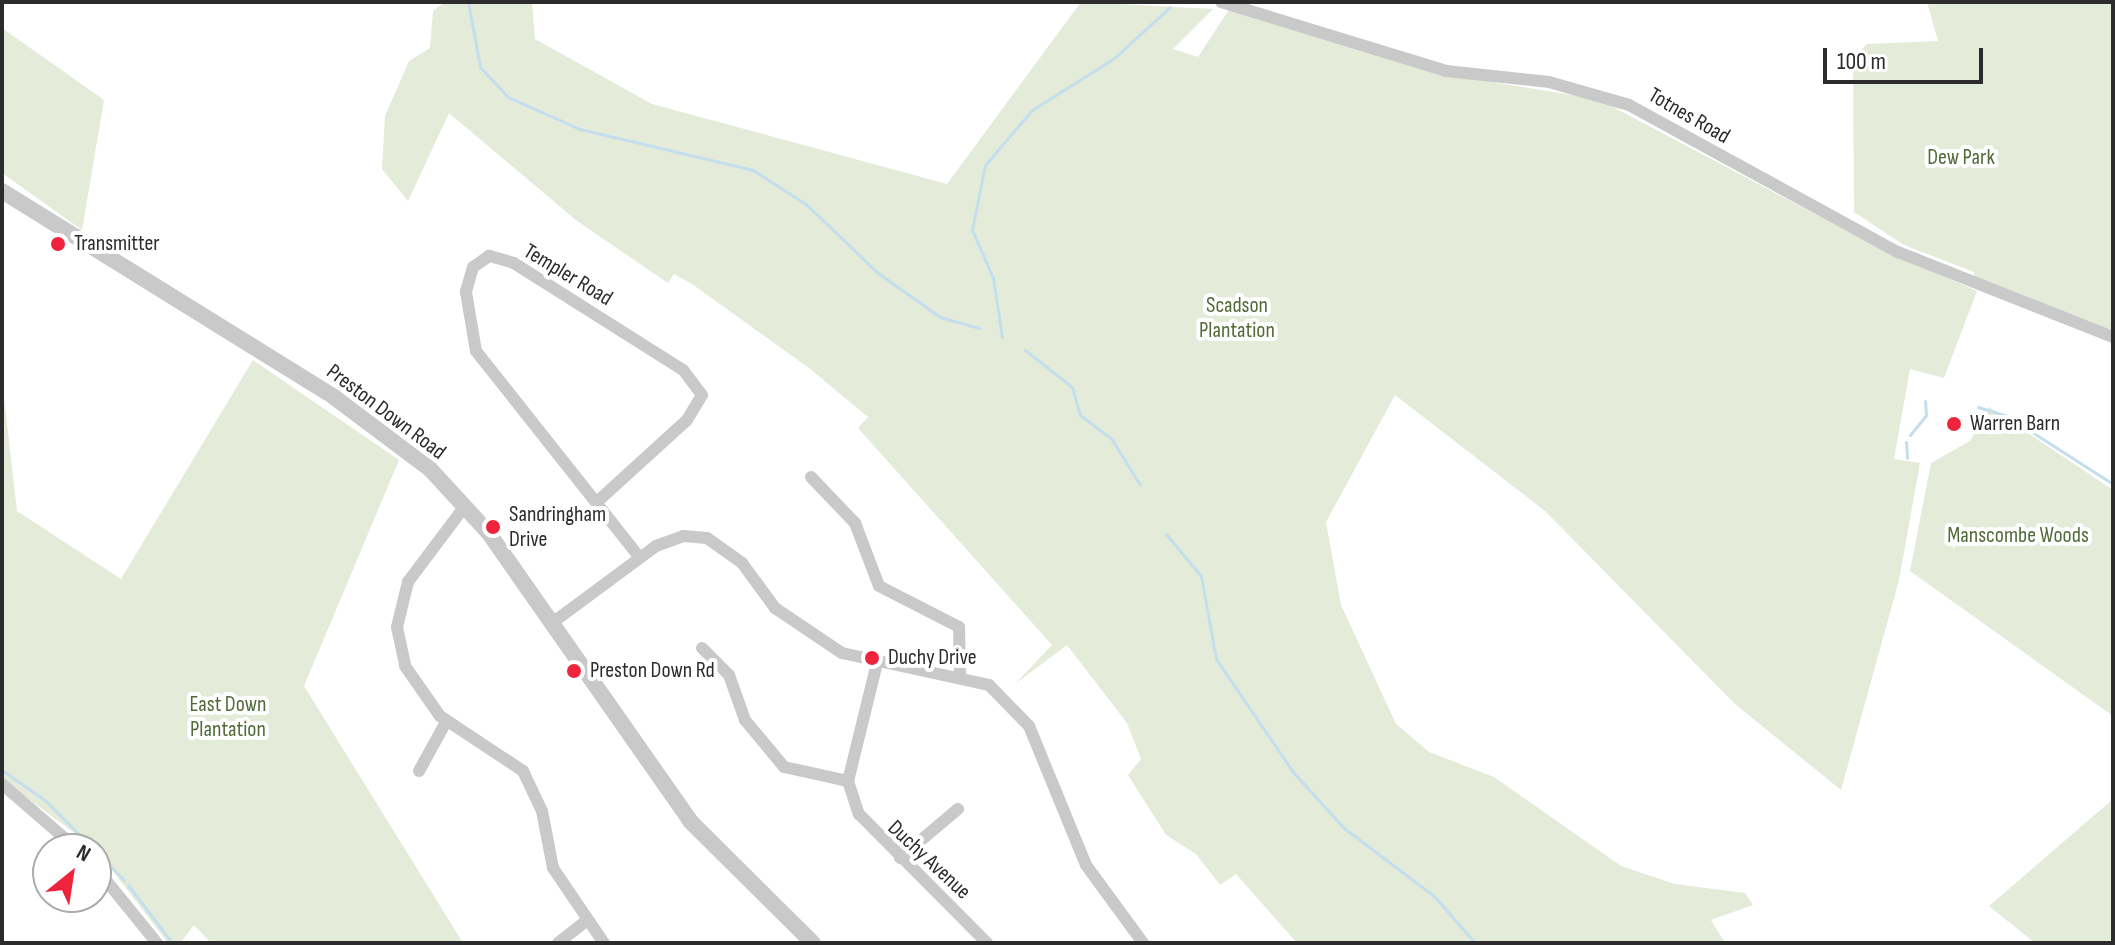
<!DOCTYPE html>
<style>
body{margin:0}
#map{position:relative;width:2115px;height:945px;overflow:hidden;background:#fff;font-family:"Sofia Sans Condensed",sans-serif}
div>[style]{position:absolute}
.green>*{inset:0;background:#e4ebd9}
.stream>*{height:3px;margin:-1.5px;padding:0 1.5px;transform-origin:1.5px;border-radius:1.5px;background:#c3dfed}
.minor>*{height:12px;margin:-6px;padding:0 6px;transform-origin:6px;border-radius:6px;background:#c9c9c9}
.tertiary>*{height:16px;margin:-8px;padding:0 8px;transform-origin:8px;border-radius:8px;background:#c9c9c9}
.dots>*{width:22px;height:22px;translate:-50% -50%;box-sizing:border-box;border:4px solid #fff;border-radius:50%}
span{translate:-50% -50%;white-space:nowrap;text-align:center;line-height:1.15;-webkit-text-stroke:8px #fff;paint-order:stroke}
.street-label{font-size:22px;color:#2c2c2c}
.park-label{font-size:22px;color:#526a38}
.poi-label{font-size:22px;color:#2c2c2c}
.left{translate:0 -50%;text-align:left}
.frame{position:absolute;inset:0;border:4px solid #2c2c2c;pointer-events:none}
.north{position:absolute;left:32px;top:833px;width:80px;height:80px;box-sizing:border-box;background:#fff;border:2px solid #ababab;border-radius:50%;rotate:30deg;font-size:22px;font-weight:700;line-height:32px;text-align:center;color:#2c2c2c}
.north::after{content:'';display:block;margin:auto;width:28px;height:36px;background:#ee243d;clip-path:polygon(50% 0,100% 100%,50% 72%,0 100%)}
.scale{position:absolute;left:1823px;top:48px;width:160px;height:36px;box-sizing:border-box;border:4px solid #2c2c2c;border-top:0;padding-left:10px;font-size:24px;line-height:28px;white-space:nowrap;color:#2c2c2c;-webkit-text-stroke:6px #fff;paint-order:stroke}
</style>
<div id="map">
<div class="green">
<div style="clip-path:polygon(445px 2px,532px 2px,535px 39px,652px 104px,947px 184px,1081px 2px,1213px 9px,1173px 49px,1198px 57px,1230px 8px,1479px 80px,1598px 99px,1881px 249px,1977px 291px,1944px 378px,1910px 369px,1894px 459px,1920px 463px,1899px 580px,1841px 790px,1735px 704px,1545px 511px,1395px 395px,1326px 522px,1341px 605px,1396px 724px,1429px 752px,1494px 777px,1621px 866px,1675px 884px,1745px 893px,1753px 905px,1711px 920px,1725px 943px,1297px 943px,1236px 874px,1220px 885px,1196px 854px,1166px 835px,1128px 775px,1141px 759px,1127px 723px,1067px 645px,1015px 684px,1052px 645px,858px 428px,868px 417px,809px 368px,692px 284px,674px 274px,668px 283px,577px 221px,449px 113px,408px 201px,382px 169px,385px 116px,409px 61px,430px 48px,433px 11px)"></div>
<div style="clip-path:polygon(1927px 2px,2113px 2px,2113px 337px,1974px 284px,1974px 272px,1904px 245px,1854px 212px,1853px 59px,1867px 44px,1938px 41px)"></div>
<div style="clip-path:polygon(2px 28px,104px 100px,82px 230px,2px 173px)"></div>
<div style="clip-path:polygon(253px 360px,399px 460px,304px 686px,463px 943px,211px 943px,194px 925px,182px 941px,168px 943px,96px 849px,2px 779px,2px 380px,17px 511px,121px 579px)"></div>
<div style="clip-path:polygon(1989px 407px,2113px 490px,2113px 716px,1910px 571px,1931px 463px,1970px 441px)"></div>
<div style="clip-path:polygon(2113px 799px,2113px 943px,2035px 943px,1989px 906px)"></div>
</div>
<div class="stream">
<div style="left:468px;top:2px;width:66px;rotate:79.5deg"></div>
<div style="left:480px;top:67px;width:41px;rotate:47deg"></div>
<div style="left:508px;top:97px;width:79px;rotate:24deg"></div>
<div style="left:580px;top:129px;width:178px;rotate:13.3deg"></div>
<div style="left:753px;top:170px;width:64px;rotate:32.9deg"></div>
<div style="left:807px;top:205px;width:98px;rotate:43.8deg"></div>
<div style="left:878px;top:273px;width:76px;rotate:35.4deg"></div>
<div style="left:940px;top:317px;width:41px;rotate:15.8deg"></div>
<div style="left:1002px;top:337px;width:60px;rotate:-98.7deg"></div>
<div style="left:993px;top:278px;width:52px;rotate:-113.6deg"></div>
<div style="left:972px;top:230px;width:66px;rotate:-78.7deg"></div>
<div style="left:985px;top:165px;width:72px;rotate:-49.5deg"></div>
<div style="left:1032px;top:110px;width:96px;rotate:-32.2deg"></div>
<div style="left:1113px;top:59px;width:77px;rotate:-42.4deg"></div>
<div style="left:1025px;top:350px;width:60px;rotate:38.2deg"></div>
<div style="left:1072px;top:387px;width:29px;rotate:74deg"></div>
<div style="left:1080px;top:415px;width:39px;rotate:37deg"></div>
<div style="left:1111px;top:438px;width:55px;rotate:58.3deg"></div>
<div style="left:1978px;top:407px;width:30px;rotate:17deg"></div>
<div style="left:2007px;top:416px;width:126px;rotate:32.7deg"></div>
<div style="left:1910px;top:435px;width:26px;rotate:-51deg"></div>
<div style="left:1926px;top:415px;width:14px;rotate:-94deg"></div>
<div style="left:1906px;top:442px;width:16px;rotate:86deg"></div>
<div style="left:1166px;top:534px;width:55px;rotate:50.2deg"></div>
<div style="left:1201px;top:576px;width:84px;rotate:79.8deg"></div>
<div style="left:1216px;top:659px;width:137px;rotate:55.7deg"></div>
<div style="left:1293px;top:772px;width:76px;rotate:47.7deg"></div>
<div style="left:1344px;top:828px;width:113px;rotate:37.1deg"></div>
<div style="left:1434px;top:896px;width:62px;rotate:48.9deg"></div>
<div style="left:2px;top:770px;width:54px;rotate:35.2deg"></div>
<div style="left:46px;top:801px;width:111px;rotate:45.4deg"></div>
<div style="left:128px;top:885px;width:69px;rotate:52.6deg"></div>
</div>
<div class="minor">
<div style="left:1221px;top:2px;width:235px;rotate:17deg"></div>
<div style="left:1446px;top:71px;width:104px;rotate:6.1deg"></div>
<div style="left:1549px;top:82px;width:83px;rotate:16deg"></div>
<div style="left:1629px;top:105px;width:307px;rotate:28.7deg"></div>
<div style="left:1898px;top:252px;width:231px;rotate:21.6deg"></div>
<div style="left:811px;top:477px;width:64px;rotate:46.3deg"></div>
<div style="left:855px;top:523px;width:67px;rotate:69.1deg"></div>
<div style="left:879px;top:586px;width:90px;rotate:27.1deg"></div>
<div style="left:959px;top:627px;width:49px;rotate:88.8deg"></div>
<div style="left:598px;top:501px;width:120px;rotate:-42.3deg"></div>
<div style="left:687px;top:420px;width:29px;rotate:-59deg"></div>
<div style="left:702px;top:395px;width:31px;rotate:-127deg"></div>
<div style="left:683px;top:370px;width:200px;rotate:-147.7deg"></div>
<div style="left:514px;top:263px;width:26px;rotate:-164deg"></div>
<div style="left:489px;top:256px;width:19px;rotate:145deg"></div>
<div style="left:473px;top:267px;width:26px;rotate:106deg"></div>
<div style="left:466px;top:292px;width:60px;rotate:80.4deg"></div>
<div style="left:476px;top:351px;width:263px;rotate:51.6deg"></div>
<div style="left:465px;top:506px;width:95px;rotate:126.9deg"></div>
<div style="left:408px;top:582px;width:46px;rotate:103.7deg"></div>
<div style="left:397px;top:627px;width:40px;rotate:78deg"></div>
<div style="left:405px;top:666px;width:61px;rotate:55deg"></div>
<div style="left:440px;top:716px;width:100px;rotate:33.5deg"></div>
<div style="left:523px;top:771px;width:44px;rotate:64.6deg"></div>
<div style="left:542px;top:811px;width:58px;rotate:79.1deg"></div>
<div style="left:553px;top:868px;width:91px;rotate:55.8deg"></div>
<div style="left:552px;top:623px;width:129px;rotate:-36.5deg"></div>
<div style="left:656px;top:546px;width:29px;rotate:-20deg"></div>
<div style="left:683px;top:536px;width:24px;rotate:5deg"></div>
<div style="left:707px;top:538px;width:43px;rotate:35.5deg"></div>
<div style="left:742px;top:563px;width:56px;rotate:53.7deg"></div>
<div style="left:775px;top:608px;width:81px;rotate:33.9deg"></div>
<div style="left:842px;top:653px;width:150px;rotate:12.3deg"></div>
<div style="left:989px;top:685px;width:57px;rotate:45.7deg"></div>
<div style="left:1029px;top:726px;width:150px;rotate:67.7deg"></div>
<div style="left:1086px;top:865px;width:97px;rotate:53.8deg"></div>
<div style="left:702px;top:648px;width:38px;rotate:45deg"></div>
<div style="left:729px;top:675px;width:48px;rotate:70.4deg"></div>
<div style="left:745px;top:720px;width:61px;rotate:50.3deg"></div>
<div style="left:784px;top:767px;width:66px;rotate:12.3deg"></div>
<div style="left:878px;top:659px;width:126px;rotate:103.8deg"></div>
<div style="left:848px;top:781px;width:35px;rotate:72deg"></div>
<div style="left:859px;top:814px;width:182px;rotate:45.2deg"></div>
<div style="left:419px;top:771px;width:56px;rotate:-61.1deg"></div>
<div style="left:2px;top:784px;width:99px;rotate:40.9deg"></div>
<div style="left:900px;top:858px;width:76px;rotate:-40.2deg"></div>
<div style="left:96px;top:868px;width:97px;rotate:50.9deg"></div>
<div style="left:558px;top:943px;width:36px;rotate:-38deg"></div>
</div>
<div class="tertiary">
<div style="left:2px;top:191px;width:391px;rotate:31.8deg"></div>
<div style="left:334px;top:397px;width:120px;rotate:36.9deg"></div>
<div style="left:430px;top:469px;width:86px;rotate:47.4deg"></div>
<div style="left:488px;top:532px;width:353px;rotate:55deg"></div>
<div style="left:690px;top:821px;width:173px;rotate:44.8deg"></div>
</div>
<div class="dots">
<div style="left:58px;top:244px;background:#ee243d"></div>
<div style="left:1954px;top:424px;background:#ee243d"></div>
<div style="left:493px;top:527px;background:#ee243d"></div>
<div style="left:872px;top:658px;background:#ee243d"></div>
<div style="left:574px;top:671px;background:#ee243d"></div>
</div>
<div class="street-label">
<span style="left:1689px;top:116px;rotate:30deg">Totnes Road</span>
<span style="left:568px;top:275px;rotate:31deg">Templer Road</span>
<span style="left:386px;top:412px;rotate:37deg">Preston Down Road</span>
<span style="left:929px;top:860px;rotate:43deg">Duchy Avenue</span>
</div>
<div class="park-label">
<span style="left:1961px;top:158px">Dew Park</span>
<span style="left:1237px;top:318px">Scadson<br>Plantation</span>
<span style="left:2018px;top:536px">Manscombe Woods</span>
<span style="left:228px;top:717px">East Down<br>Plantation</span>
</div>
<div class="poi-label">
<span class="left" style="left:74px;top:244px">Transmitter</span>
<span class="left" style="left:1970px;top:424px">Warren Barn</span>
<span class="left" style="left:509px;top:527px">Sandringham<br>Drive</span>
<span class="left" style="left:888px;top:658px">Duchy Drive</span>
<span class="left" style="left:590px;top:671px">Preston Down Rd</span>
</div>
<div class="frame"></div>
<div class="north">N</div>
<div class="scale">100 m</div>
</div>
